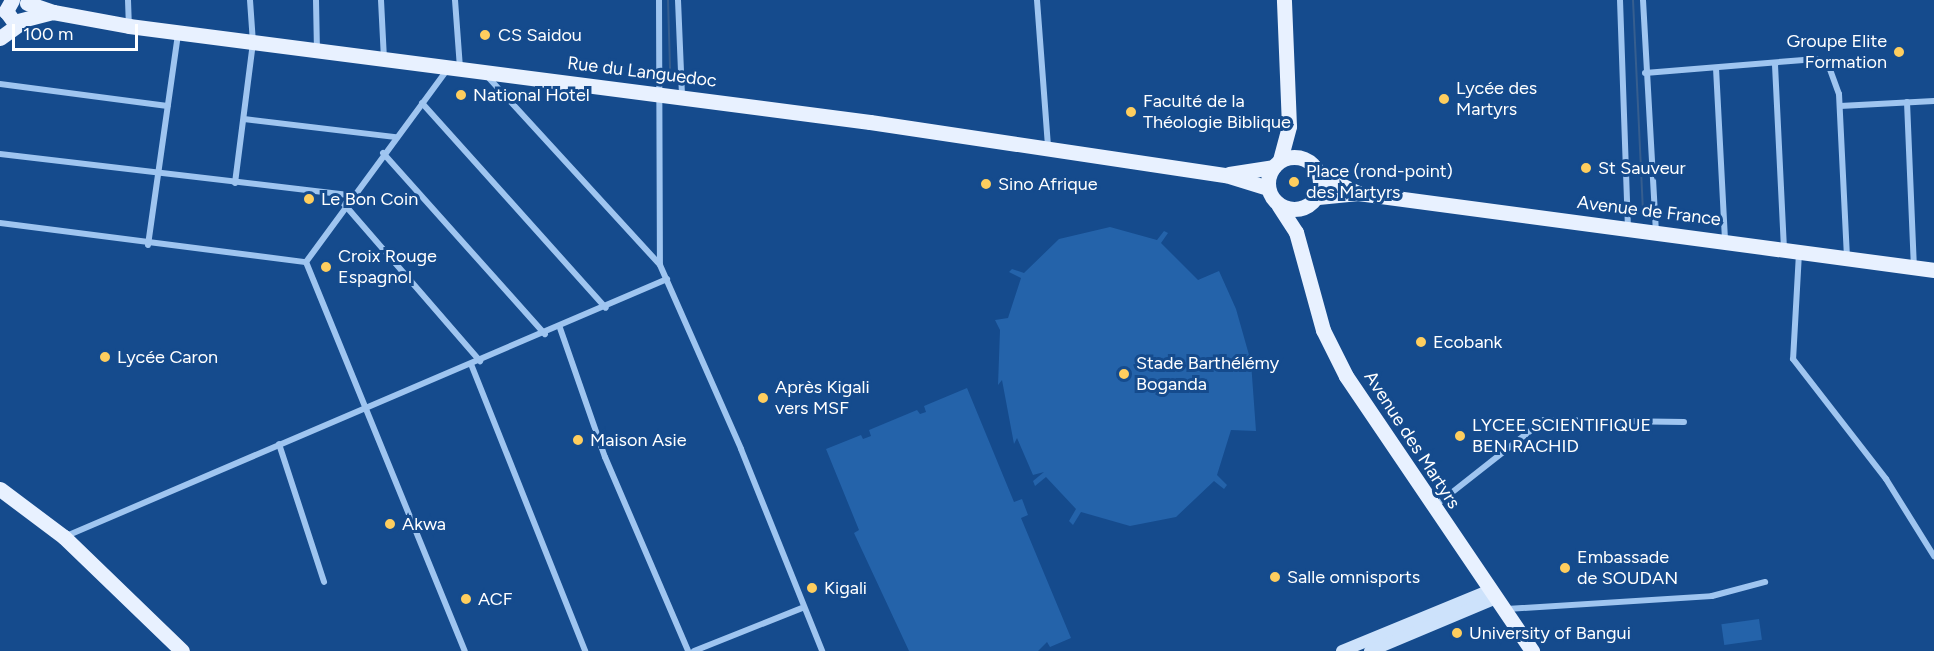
<!DOCTYPE html>
<meta charset="utf-8">
<style>
body{margin:0}
#map{position:relative;width:1934px;height:651px;overflow:hidden;background:#154b8d;font-family:Figtree,sans-serif}
div>[style]{position:absolute}
.green>*{inset:0;background:#2463aa;transform-origin:0 0}
.stream>*{height:2px;margin:-1px;padding:0 1px;transform-origin:1px;border-radius:1px;background:#365e8f}
.street>*{height:6px;margin:-3px;padding:0 3px;transform-origin:3px;border-radius:3px;background:#9fc5f0}
.secondary>*{height:12px;margin:-6px;padding:0 6px;transform-origin:6px;border-radius:6px;background:#cde2fb}
.primary>*{height:15px;margin:-7.5px;padding:0 7.5px;transform-origin:7.5px;border-radius:7.5px;background:#e8f1ff}
.primary>.ring{margin:-7.5px;padding:0;box-sizing:content-box;background:none;border:15px solid #e8f1ff;border-radius:50%}
.dots>*{width:16px;height:16px;translate:-50% -50%;box-sizing:border-box;border:3px solid #154b8d;border-radius:50%}
span{translate:-50% -50%;white-space:nowrap;text-align:center;line-height:1.15;-webkit-text-stroke:6px #154b8d;paint-order:stroke}
.poi-label{font-size:18px;color:#fff}
.left{translate:0 -50%;text-align:left}
.right{translate:-100% -50%;text-align:right}
.street-label{font-size:18px;color:#fff}
.scale{position:absolute;left:12px;top:24px;width:126px;height:27px;box-sizing:border-box;border:3px solid #fff;border-top:0;padding-left:8px;font-size:18px;line-height:21px;white-space:nowrap;color:#fff;-webkit-text-stroke:4px #154b8d;paint-order:stroke}
</style>
<div id="map">
<div class="green">
<div style="clip-path:polygon(1110px 227px,1157px 240px,1164px 231px,1168px 233px,1161px 243px,1198px 280px,1219px 271px,1236px 309px,1251px 362px,1256px 431px,1231px 430px,1217px 475px,1227px 485px,1224px 489px,1214px 481px,1176px 517px,1130px 526px,1081px 512px,1073px 525px,1069px 521px,1076px 509px,1046px 477px,1035px 486px,1033px 481px,1044px 472px,1033px 475px,1017px 438px,1014px 444px,1002px 380px,998px 385px,1000px 330px,995px 320px,1008px 318px,1021px 278px,1009px 272px,1012px 269px,1024px 273px,1059px 239px)"></div>
<div style="clip-path:polygon(967px 388px,1014px 502px,1022px 499px,1028px 515px,1021px 518px,1071px 638px,1050px 647px,1047px 642px,1038px 651px,909px 651px,854px 533px,859px 530px,826px 449px,861px 435px,863px 439px,871px 436px,869px 430px,917px 410px,920px 414px,926px 412px,924px 406px)"></div>
<div style="left:1759px;top:619px;width:21px;height:38px;rotate:82deg"></div>
</div>
<div class="stream">
<div style="left:668px;top:0;width:68px;rotate:88.3deg"></div>
<div style="left:1633px;top:0;width:211px;rotate:87.3deg"></div>
</div>
<div class="street">
<div style="left:128px;top:0;width:26px;rotate:88deg"></div>
<div style="left:316px;top:0;width:50px;rotate:88.9deg"></div>
<div style="left:381px;top:0;width:59px;rotate:87.1deg"></div>
<div style="left:455px;top:0;width:68px;rotate:85.8deg"></div>
<div style="left:659px;top:0;width:264px;rotate:89.8deg"></div>
<div style="left:678px;top:0;width:96px;rotate:87.6deg"></div>
<div style="left:1037px;top:0;width:147px;rotate:85.7deg"></div>
<div style="left:1620px;top:0;width:227px;rotate:88deg"></div>
<div style="left:1643px;top:0;width:232px;rotate:86.8deg"></div>
<div style="left:1775px;top:65px;width:181px;rotate:87.2deg"></div>
<div style="left:1716px;top:68px;width:172px;rotate:87deg"></div>
<div style="left:1645px;top:73px;width:172px;rotate:-4.7deg"></div>
<div style="left:1816px;top:59px;width:13px;rotate:23deg"></div>
<div style="left:1828px;top:64px;width:32px;rotate:70deg"></div>
<div style="left:1839px;top:94px;width:162px;rotate:87.2deg"></div>
<div style="left:487px;top:76px;width:256px;rotate:47.5deg"></div>
<div style="left:660px;top:265px;width:201px;rotate:66.2deg"></div>
<div style="left:741px;top:449px;width:218px;rotate:68.1deg"></div>
<div style="left:0;top:84px;width:169px;rotate:7.5deg"></div>
<div style="left:1907px;top:102px;width:165px;rotate:87.6deg"></div>
<div style="left:422px;top:103px;width:275px;rotate:48.1deg"></div>
<div style="left:1840px;top:106px;width:94px;rotate:-3deg"></div>
<div style="left:244px;top:119px;width:153px;rotate:6.8deg"></div>
<div style="left:383px;top:153px;width:243px;rotate:48.2deg"></div>
<div style="left:0;top:154px;width:353px;rotate:6.7deg"></div>
<div style="left:235px;top:183px;width:141px;rotate:-82.7deg"></div>
<div style="left:253px;top:43px;width:43px;rotate:-94deg"></div>
<div style="left:344px;top:204px;width:208px;rotate:49.1deg"></div>
<div style="left:0;top:223px;width:308px;rotate:7.3deg"></div>
<div style="left:148px;top:245px;width:213px;rotate:-81.9deg"></div>
<div style="left:1799px;top:253px;width:106px;rotate:93.2deg"></div>
<div style="left:1793px;top:359px;width:152px;rotate:52.2deg"></div>
<div style="left:1886px;top:479px;width:91px;rotate:58.1deg"></div>
<div style="left:306px;top:262px;width:420px;rotate:67.8deg"></div>
<div style="left:306px;top:262px;width:240px;rotate:-53.7deg"></div>
<div style="left:560px;top:328px;width:137px;rotate:70.8deg"></div>
<div style="left:605px;top:457px;width:211px;rotate:66.8deg"></div>
<div style="left:471px;top:364px;width:309px;rotate:68.3deg"></div>
<div style="left:279px;top:444px;width:145px;rotate:71.9deg"></div>
<div style="left:1436px;top:505px;width:137px;rotate:-38.2deg"></div>
<div style="left:1544px;top:420px;width:140px;rotate:0.8deg"></div>
<div style="left:64px;top:537px;width:656px;rotate:-23.16deg"></div>
<div style="left:1507px;top:609px;width:205px;rotate:-3.6deg"></div>
<div style="left:1712px;top:596px;width:55px;rotate:-14.8deg"></div>
<div style="left:694px;top:651px;width:116px;rotate:-21.7deg"></div>
</div>
<div class="secondary">
<div style="left:1342px;top:651px;width:161px;rotate:-22.3deg"></div>
<div style="left:1370px;top:651px;width:137px;rotate:-22.8deg"></div>
</div>
<div class="primary">
<div style="left:12px;top:0;width:13px;rotate:119deg"></div>
<div style="left:6px;top:11px;width:14px;rotate:54deg"></div>
<div style="left:14px;top:22px;width:40px;rotate:-14.4deg"></div>
<div style="left:27px;top:3px;width:28px;rotate:19deg"></div>
<div style="left:53px;top:12px;width:77px;rotate:10.4deg"></div>
<div style="left:129px;top:26px;width:747px;rotate:7.38deg"></div>
<div style="left:870px;top:122px;width:360px;rotate:8.5deg"></div>
<div style="left:1226px;top:175px;width:44px;rotate:17.2deg"></div>
<div style="left:0;top:38px;width:27px;rotate:-36deg"></div>
<div class="ring" style="left:1268px;top:157px;width:37px;height:37px"></div>
<div style="left:1280px;top:160px;width:35px;rotate:-75deg"></div>
<div style="left:1289px;top:126px;width:126px;rotate:-92.3deg"></div>
<div style="left:1229px;top:174px;width:45px;rotate:-9deg"></div>
<div style="left:1320px;top:175px;width:42px;rotate:25.3deg"></div>
<div style="left:1318px;top:197px;width:40px;rotate:-5.7deg"></div>
<div style="left:1358px;top:193px;width:581px;rotate:7.61deg"></div>
<div style="left:1279px;top:206px;width:31px;rotate:57deg"></div>
<div style="left:1296px;top:232px;width:102px;rotate:74.6deg"></div>
<div style="left:1323px;top:330px;width:51px;rotate:63.4deg"></div>
<div style="left:1346px;top:376px;width:332px;rotate:55.9deg"></div>
<div style="left:0;top:489px;width:80px;rotate:36.9deg"></div>
<div style="left:64px;top:537px;width:164px;rotate:44deg"></div>
</div>
<div class="dots">
<div style="left:485px;top:35px;background:#ffce5e"></div>
<div style="left:1899px;top:52px;background:#ffce5e"></div>
<div style="left:461px;top:95px;background:#ffce5e"></div>
<div style="left:1444px;top:99px;background:#ffce5e"></div>
<div style="left:1131px;top:112px;background:#ffce5e"></div>
<div style="left:1586px;top:168px;background:#ffce5e"></div>
<div style="left:1294px;top:182px;background:#ffce5e"></div>
<div style="left:986px;top:184px;background:#ffce5e"></div>
<div style="left:309px;top:199px;background:#ffce5e"></div>
<div style="left:326px;top:267px;background:#ffce5e"></div>
<div style="left:1421px;top:342px;background:#ffce5e"></div>
<div style="left:105px;top:357px;background:#ffce5e"></div>
<div style="left:1124px;top:374px;background:#ffce5e"></div>
<div style="left:763px;top:398px;background:#ffce5e"></div>
<div style="left:1460px;top:436px;background:#ffce5e"></div>
<div style="left:578px;top:440px;background:#ffce5e"></div>
<div style="left:390px;top:524px;background:#ffce5e"></div>
<div style="left:1565px;top:568px;background:#ffce5e"></div>
<div style="left:1275px;top:577px;background:#ffce5e"></div>
<div style="left:812px;top:588px;background:#ffce5e"></div>
<div style="left:466px;top:599px;background:#ffce5e"></div>
<div style="left:1457px;top:633px;background:#ffce5e"></div>
</div>
<div class="poi-label">
<span class="left" style="left:498px;top:35px">CS Saidou</span>
<span class="right" style="left:1887px;top:52px">Groupe Elite<br>Formation</span>
<span class="left" style="left:1456px;top:99px">Lycée des<br>Martyrs</span>
<span class="left" style="left:473px;top:95px">National Hotel</span>
<span class="left" style="left:1143px;top:112px">Faculté de la<br>Théologie Biblique</span>
<span class="left" style="left:1598px;top:168px">St Sauveur</span>
<span class="left" style="left:1306px;top:182px">Place (rond-point)<br>des Martyrs</span>
<span class="left" style="left:998px;top:184px">Sino Afrique</span>
<span class="left" style="left:321px;top:199px">Le Bon Coin</span>
<span class="left" style="left:338px;top:267px">Croix Rouge<br>Espagnol</span>
<span class="left" style="left:1433px;top:342px">Ecobank</span>
<span class="left" style="left:117px;top:357px">Lycée Caron</span>
<span class="left" style="left:1136px;top:374px">Stade Barthélémy<br>Boganda</span>
<span class="left" style="left:775px;top:398px">Après Kigali<br>vers MSF</span>
<span class="left" style="left:1472px;top:436px">LYCEE SCIENTIFIQUE<br>BEN RACHID</span>
<span class="left" style="left:590px;top:440px">Maison Asie</span>
<span class="left" style="left:402px;top:524px">Akwa</span>
<span class="left" style="left:1577px;top:568px">Embassade<br>de SOUDAN</span>
<span class="left" style="left:1287px;top:577px">Salle omnisports</span>
<span class="left" style="left:824px;top:588px">Kigali</span>
<span class="left" style="left:478px;top:599px">ACF</span>
<span class="left" style="left:1469px;top:633px">University of Bangui</span>
</div>
<div class="street-label">
<span style="left:642px;top:72px;rotate:7deg">Rue du Languedoc</span>
<span style="left:1649px;top:211px;rotate:7deg">Avenue de France</span>
<span style="left:1412px;top:440px;rotate:57deg">Avenue des Martyrs</span>
</div>
<div class="scale">100 m</div>
</div>
